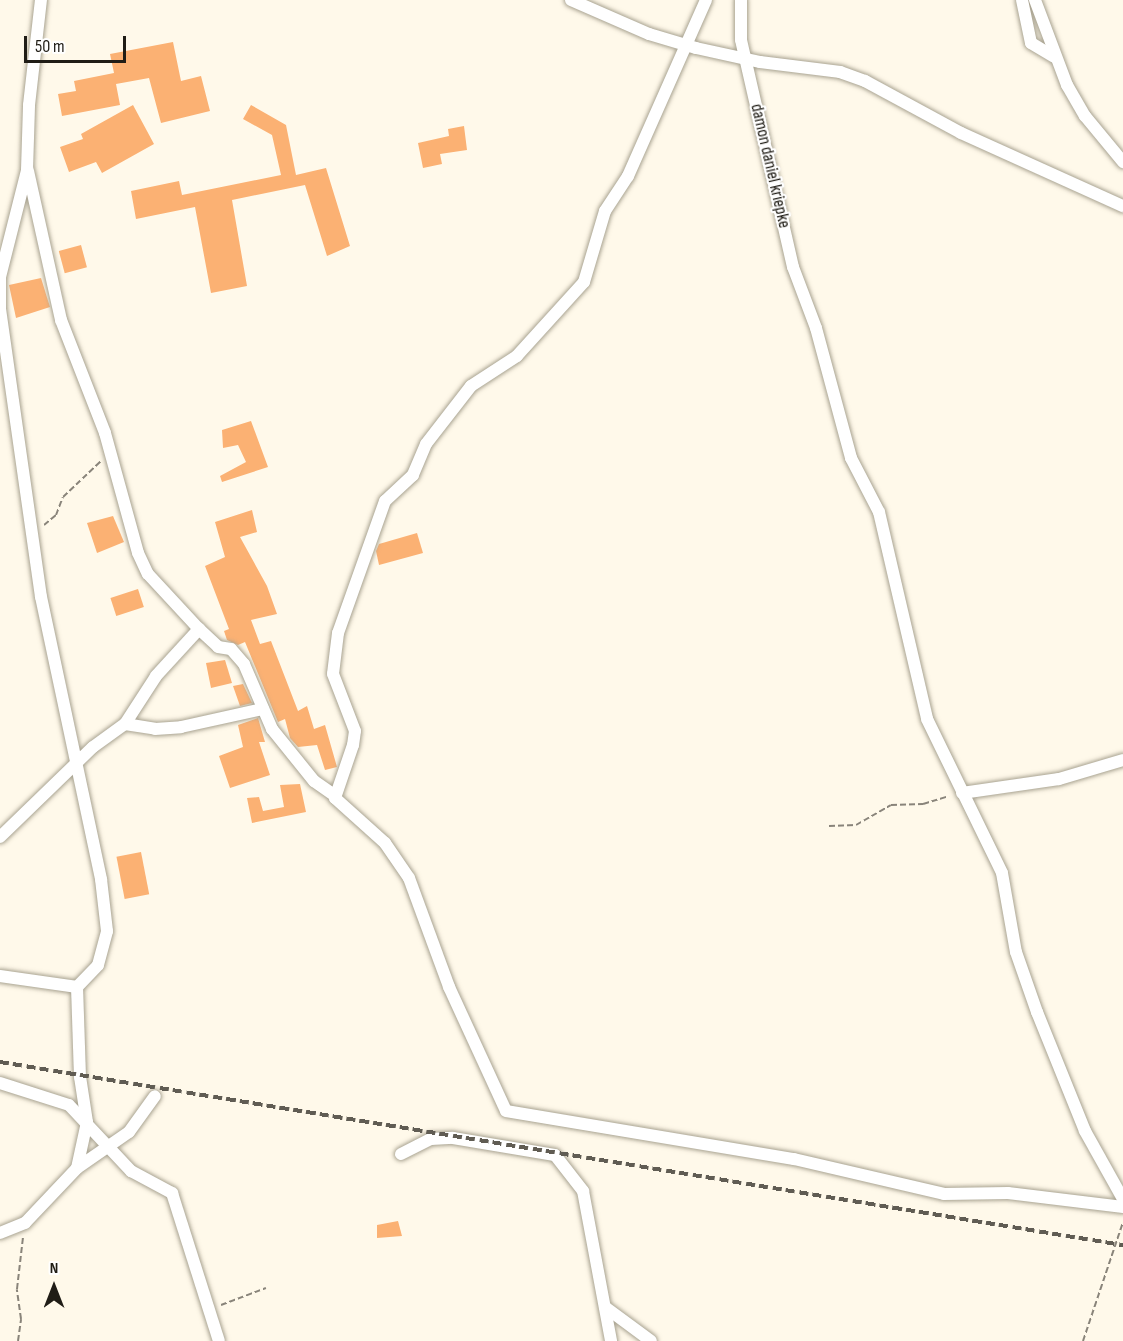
<!DOCTYPE html>
<style>
body{margin:0}
#map{position:relative;width:1123px;height:1341px;overflow:hidden;background:#fff9ea;font-family:"Sofia Sans Condensed",sans-serif}
div>[style]{position:absolute}
.building>*{inset:0;background:#fbb173;transform-origin:0 0}
.path>*{height:2px;margin-top:-1px;transform-origin:0;background:repeating-linear-gradient(90deg,#89847a 0 6px,transparent 0 9px)}
.roads{filter:drop-shadow(0 0 2px #a9a391) drop-shadow(0 0 2px #a9a391)}
.minor>*{height:12px;margin:-6px;padding:0 6px;transform-origin:6px;border-radius:6px;background:#fff}
.rail>*{height:4px;margin-top:-2px;transform-origin:0;background:repeating-linear-gradient(90deg,#605c53 0 9px,transparent 0 13.5px)}
span{translate:-50% -50%;white-space:nowrap;text-align:center;line-height:1.15;-webkit-text-stroke:4.5px #fff;paint-order:stroke}
.street-label{font-size:18px;color:#201d16}
.north{position:absolute;left:24px;top:1257px;width:60px;height:60px;-webkit-text-stroke:4px #fff;paint-order:stroke;rotate:0deg;font-size:16px;font-weight:700;line-height:24px;text-align:center;color:#201d16}
.north::after{content:'';display:block;margin:auto;width:21px;height:27px;background:#201d16;clip-path:polygon(50% 0,100% 100%,50% 72%,0 100%)}
.scale{position:absolute;left:24px;top:36px;width:102px;height:27px;box-sizing:border-box;border:3px solid #201d16;border-top:0;padding-left:8px;font-size:18px;line-height:21px;white-space:nowrap;color:#201d16;-webkit-text-stroke:4px #fff;paint-order:stroke}
</style>
<div id="map">
<div class="building">
<div style="clip-path:polygon(173px 42px,181px 81px,201px 76px,210px 111px,161px 123px,149px 78px,116px 84px,120px 105px,62px 116px,58px 94px,76px 91px,74px 81px,114px 73px,110px 54px)"></div>
<div style="clip-path:polygon(133px 105px,154px 144px,102px 173px,96px 162px,69px 172px,60px 147px,83px 139px,81px 134px)"></div>
<div style="clip-path:polygon(251px 105px,286px 125px,296px 175px,326px 168px,350px 246px,327px 256px,305px 185px,232px 200px,247px 286px,211px 293px,195px 207px,136px 219px,131px 191px,179px 181px,182px 195px,281px 175px,272px 135px,243px 119px)"></div>
<div style="clip-path:polygon(464px 126px,467px 150px,440px 154px,442px 164px,423px 168px,418px 143px,449px 136px,448px 129px)"></div>
<div style="left:81px;top:245px;width:23px;height:23px;rotate:75deg"></div>
<div style="clip-path:polygon(41px 278px,50px 307px,16px 318px,9px 285px)"></div>
<div style="clip-path:polygon(251px 421px,268px 467px,222px 482px,220px 476px,246px 462px,238px 445px,223px 448px,222px 430px)"></div>
<div style="clip-path:polygon(252px 510px,257px 532px,240px 537px,267px 586px,277px 614px,251px 620px,260px 644px,271px 641px,298px 711px,307px 706px,314px 729px,325px 725px,337px 767px,325px 770px,317px 745px,298px 747px,290px 738px,285px 719px,278px 722px,245px 642px,238px 645px,227px 640px,224px 631px,229px 629px,205px 566px,225px 557px,215px 522px)"></div>
<div style="clip-path:polygon(113px 516px,124px 542px,97px 553px,87px 523px)"></div>
<div style="clip-path:polygon(417px 533px,423px 553px,379px 565px,376px 551px,379px 544px)"></div>
<div style="left:138px;top:589px;width:19px;height:29px;rotate:72deg"></div>
<div style="clip-path:polygon(225px 660px,232px 683px,211px 688px,206px 663px)"></div>
<div style="clip-path:polygon(243px 684px,252px 703px,240px 706px,233px 686px)"></div>
<div style="clip-path:polygon(258px 718px,265px 742px,259px 742px,270px 775px,230px 788px,219px 756px,243px 747px,238px 725px)"></div>
<div style="clip-path:polygon(300px 784px,306px 812px,252px 823px,247px 798px,259px 797px,263px 811px,284px 807px,280px 785px)"></div>
<div style="left:141px;top:852px;width:43px;height:25px;rotate:79deg"></div>
<div style="clip-path:polygon(398px 1221px,402px 1236px,377px 1238px,377px 1225px)"></div>
</div>
<div class="path">
<div style="left:44px;top:525px;width:16px;rotate:-40deg"></div>
<div style="left:56px;top:515px;width:19px;rotate:-69deg"></div>
<div style="left:63px;top:497px;width:52px;rotate:-43.5deg"></div>
<div style="left:829px;top:826px;width:27px;rotate:-2deg"></div>
<div style="left:856px;top:825px;width:40px;rotate:-29.7deg"></div>
<div style="left:891px;top:805px;width:32px;rotate:-2deg"></div>
<div style="left:923px;top:804px;width:27px;rotate:-17deg"></div>
<div style="left:221px;top:1305px;width:48px;rotate:-20.7deg"></div>
<div style="left:18px;top:1341px;width:22px;rotate:-82deg"></div>
<div style="left:21px;top:1319px;width:30px;rotate:-98deg"></div>
<div style="left:17px;top:1289px;width:52px;rotate:-83.4deg"></div>
<div style="left:1083px;top:1341px;width:126px;rotate:-71.4deg"></div>
</div>
<div class="roads">
<div class="minor">
<div style="left:571px;top:0;width:85px;rotate:23.6deg"></div>
<div style="left:649px;top:34px;width:49px;rotate:16.6deg"></div>
<div style="left:696px;top:48px;width:66px;rotate:12.3deg"></div>
<div style="left:760px;top:62px;width:81px;rotate:7.1deg"></div>
<div style="left:840px;top:72px;width:27px;rotate:20deg"></div>
<div style="left:865px;top:81px;width:109px;rotate:28.4deg"></div>
<div style="left:961px;top:133px;width:178px;rotate:24.3deg"></div>
<div style="left:706px;top:0;width:193px;rotate:113.9deg"></div>
<div style="left:628px;top:176px;width:42px;rotate:123.3deg"></div>
<div style="left:605px;top:211px;width:74px;rotate:106.5deg"></div>
<div style="left:584px;top:282px;width:100px;rotate:132.2deg"></div>
<div style="left:517px;top:356px;width:55px;rotate:146.9deg"></div>
<div style="left:471px;top:386px;width:73px;rotate:127.8deg"></div>
<div style="left:426px;top:444px;width:34px;rotate:113deg"></div>
<div style="left:413px;top:475px;width:38px;rotate:137deg"></div>
<div style="left:385px;top:501px;width:140px;rotate:109.6deg"></div>
<div style="left:338px;top:633px;width:41px;rotate:97deg"></div>
<div style="left:333px;top:674px;width:61px;rotate:68.9deg"></div>
<div style="left:355px;top:731px;width:14px;rotate:98deg"></div>
<div style="left:353px;top:745px;width:56px;rotate:108.8deg"></div>
<div style="left:335px;top:798px;width:67px;rotate:42deg"></div>
<div style="left:385px;top:843px;width:42px;rotate:55.6deg"></div>
<div style="left:409px;top:878px;width:116px;rotate:69.8deg"></div>
<div style="left:449px;top:987px;width:136px;rotate:65.3deg"></div>
<div style="left:506px;top:1111px;width:292px;rotate:9.5deg"></div>
<div style="left:794px;top:1159px;width:154px;rotate:13.1deg"></div>
<div style="left:944px;top:1194px;width:64px;rotate:-0.9deg"></div>
<div style="left:1008px;top:1193px;width:116px;rotate:6.9deg"></div>
<div style="left:741px;top:0;width:40px;rotate:90deg"></div>
<div style="left:741px;top:40px;width:233px;rotate:77.1deg"></div>
<div style="left:793px;top:267px;width:65px;rotate:69.3deg"></div>
<div style="left:816px;top:328px;width:135px;rotate:74.9deg"></div>
<div style="left:851px;top:458px;width:61px;rotate:62.6deg"></div>
<div style="left:879px;top:512px;width:212px;rotate:76.9deg"></div>
<div style="left:927px;top:719px;width:171px;rotate:64deg"></div>
<div style="left:1002px;top:873px;width:80px;rotate:80deg"></div>
<div style="left:1016px;top:952px;width:64px;rotate:70.7deg"></div>
<div style="left:1037px;top:1012px;width:128px;rotate:68deg"></div>
<div style="left:1085px;top:1131px;width:78px;rotate:60.8deg"></div>
<div style="left:1022px;top:0;width:44px;rotate:78.2deg"></div>
<div style="left:1031px;top:43px;width:26px;rotate:31deg"></div>
<div style="left:1035px;top:0;width:91px;rotate:69.4deg"></div>
<div style="left:1067px;top:85px;width:36px;rotate:60deg"></div>
<div style="left:1085px;top:116px;width:60px;rotate:50.4deg"></div>
<div style="left:28px;top:171px;width:153px;rotate:77.5deg"></div>
<div style="left:61px;top:320px;width:121px;rotate:68.7deg"></div>
<div style="left:105px;top:433px;width:124px;rotate:74.6deg"></div>
<div style="left:138px;top:553px;width:23px;rotate:65deg"></div>
<div style="left:148px;top:574px;width:75px;rotate:47.2deg"></div>
<div style="left:199px;top:629px;width:26px;rotate:43deg"></div>
<div style="left:218px;top:647px;width:13px;rotate:9deg"></div>
<div style="left:231px;top:649px;width:20px;rotate:49deg"></div>
<div style="left:244px;top:664px;width:71px;rotate:66.7deg"></div>
<div style="left:272px;top:729px;width:67px;rotate:51.1deg"></div>
<div style="left:314px;top:781px;width:24px;rotate:35deg"></div>
<div style="left:125px;top:724px;width:30px;rotate:9deg"></div>
<div style="left:155px;top:729px;width:26px;rotate:-4deg"></div>
<div style="left:181px;top:727px;width:84px;rotate:-12.4deg"></div>
<div style="left:962px;top:793px;width:98px;rotate:-8.2deg"></div>
<div style="left:1059px;top:779px;width:67px;rotate:-16.5deg"></div>
<div style="left:0;top:837px;width:129px;rotate:-44.1deg"></div>
<div style="left:93px;top:747px;width:39px;rotate:-36deg"></div>
<div style="left:125px;top:724px;width:57px;rotate:-57.1deg"></div>
<div style="left:156px;top:676px;width:64px;rotate:-47.5deg"></div>
<div style="left:0;top:976px;width:78px;rotate:8.1deg"></div>
<div style="left:77px;top:987px;width:30px;rotate:-46deg"></div>
<div style="left:98px;top:965px;width:35px;rotate:-75deg"></div>
<div style="left:107px;top:931px;width:52px;rotate:-96.6deg"></div>
<div style="left:101px;top:879px;width:288px;rotate:-102deg"></div>
<div style="left:41px;top:597px;width:290px;rotate:-98.1deg"></div>
<div style="left:0;top:310px;width:33px;rotate:-90deg"></div>
<div style="left:0;top:277px;width:110px;rotate:-75.8deg"></div>
<div style="left:27px;top:170px;width:65px;rotate:-88.2deg"></div>
<div style="left:29px;top:105px;width:106px;rotate:-83.5deg"></div>
<div style="left:0;top:1083px;width:72px;rotate:17.7deg"></div>
<div style="left:69px;top:1105px;width:91px;rotate:46.8deg"></div>
<div style="left:131px;top:1171px;width:47px;rotate:28.2deg"></div>
<div style="left:172px;top:1193px;width:155px;rotate:72.4deg"></div>
<div style="left:401px;top:1154px;width:34px;rotate:-27deg"></div>
<div style="left:431px;top:1139px;width:22px;rotate:-3deg"></div>
<div style="left:453px;top:1138px;width:103px;rotate:9.5deg"></div>
<div style="left:555px;top:1155px;width:46px;rotate:52.1deg"></div>
<div style="left:583px;top:1191px;width:153px;rotate:79.4deg"></div>
<div style="left:77px;top:1168px;width:63px;rotate:-34.7deg"></div>
<div style="left:129px;top:1132px;width:44px;rotate:-54.2deg"></div>
<div style="left:0;top:1233px;width:27px;rotate:-22deg"></div>
<div style="left:25px;top:1223px;width:76px;rotate:-46.6deg"></div>
<div style="left:77px;top:1168px;width:47px;rotate:-77.7deg"></div>
<div style="left:87px;top:1122px;width:46px;rotate:-98.8deg"></div>
<div style="left:80px;top:1077px;width:90px;rotate:-91.9deg"></div>
<div style="left:605px;top:1307px;width:57px;rotate:36.5deg"></div>
</div>
</div>
<div class="rail">
<div style="left:0;top:1062px;width:1138px;rotate:9.26deg"></div>
</div>
<div class="street-label">
<span style="left:770px;top:166px;rotate:77deg">damon daniel kriepke</span>
</div>
<div class="north">N</div>
<div class="scale">50 m</div>
</div>
